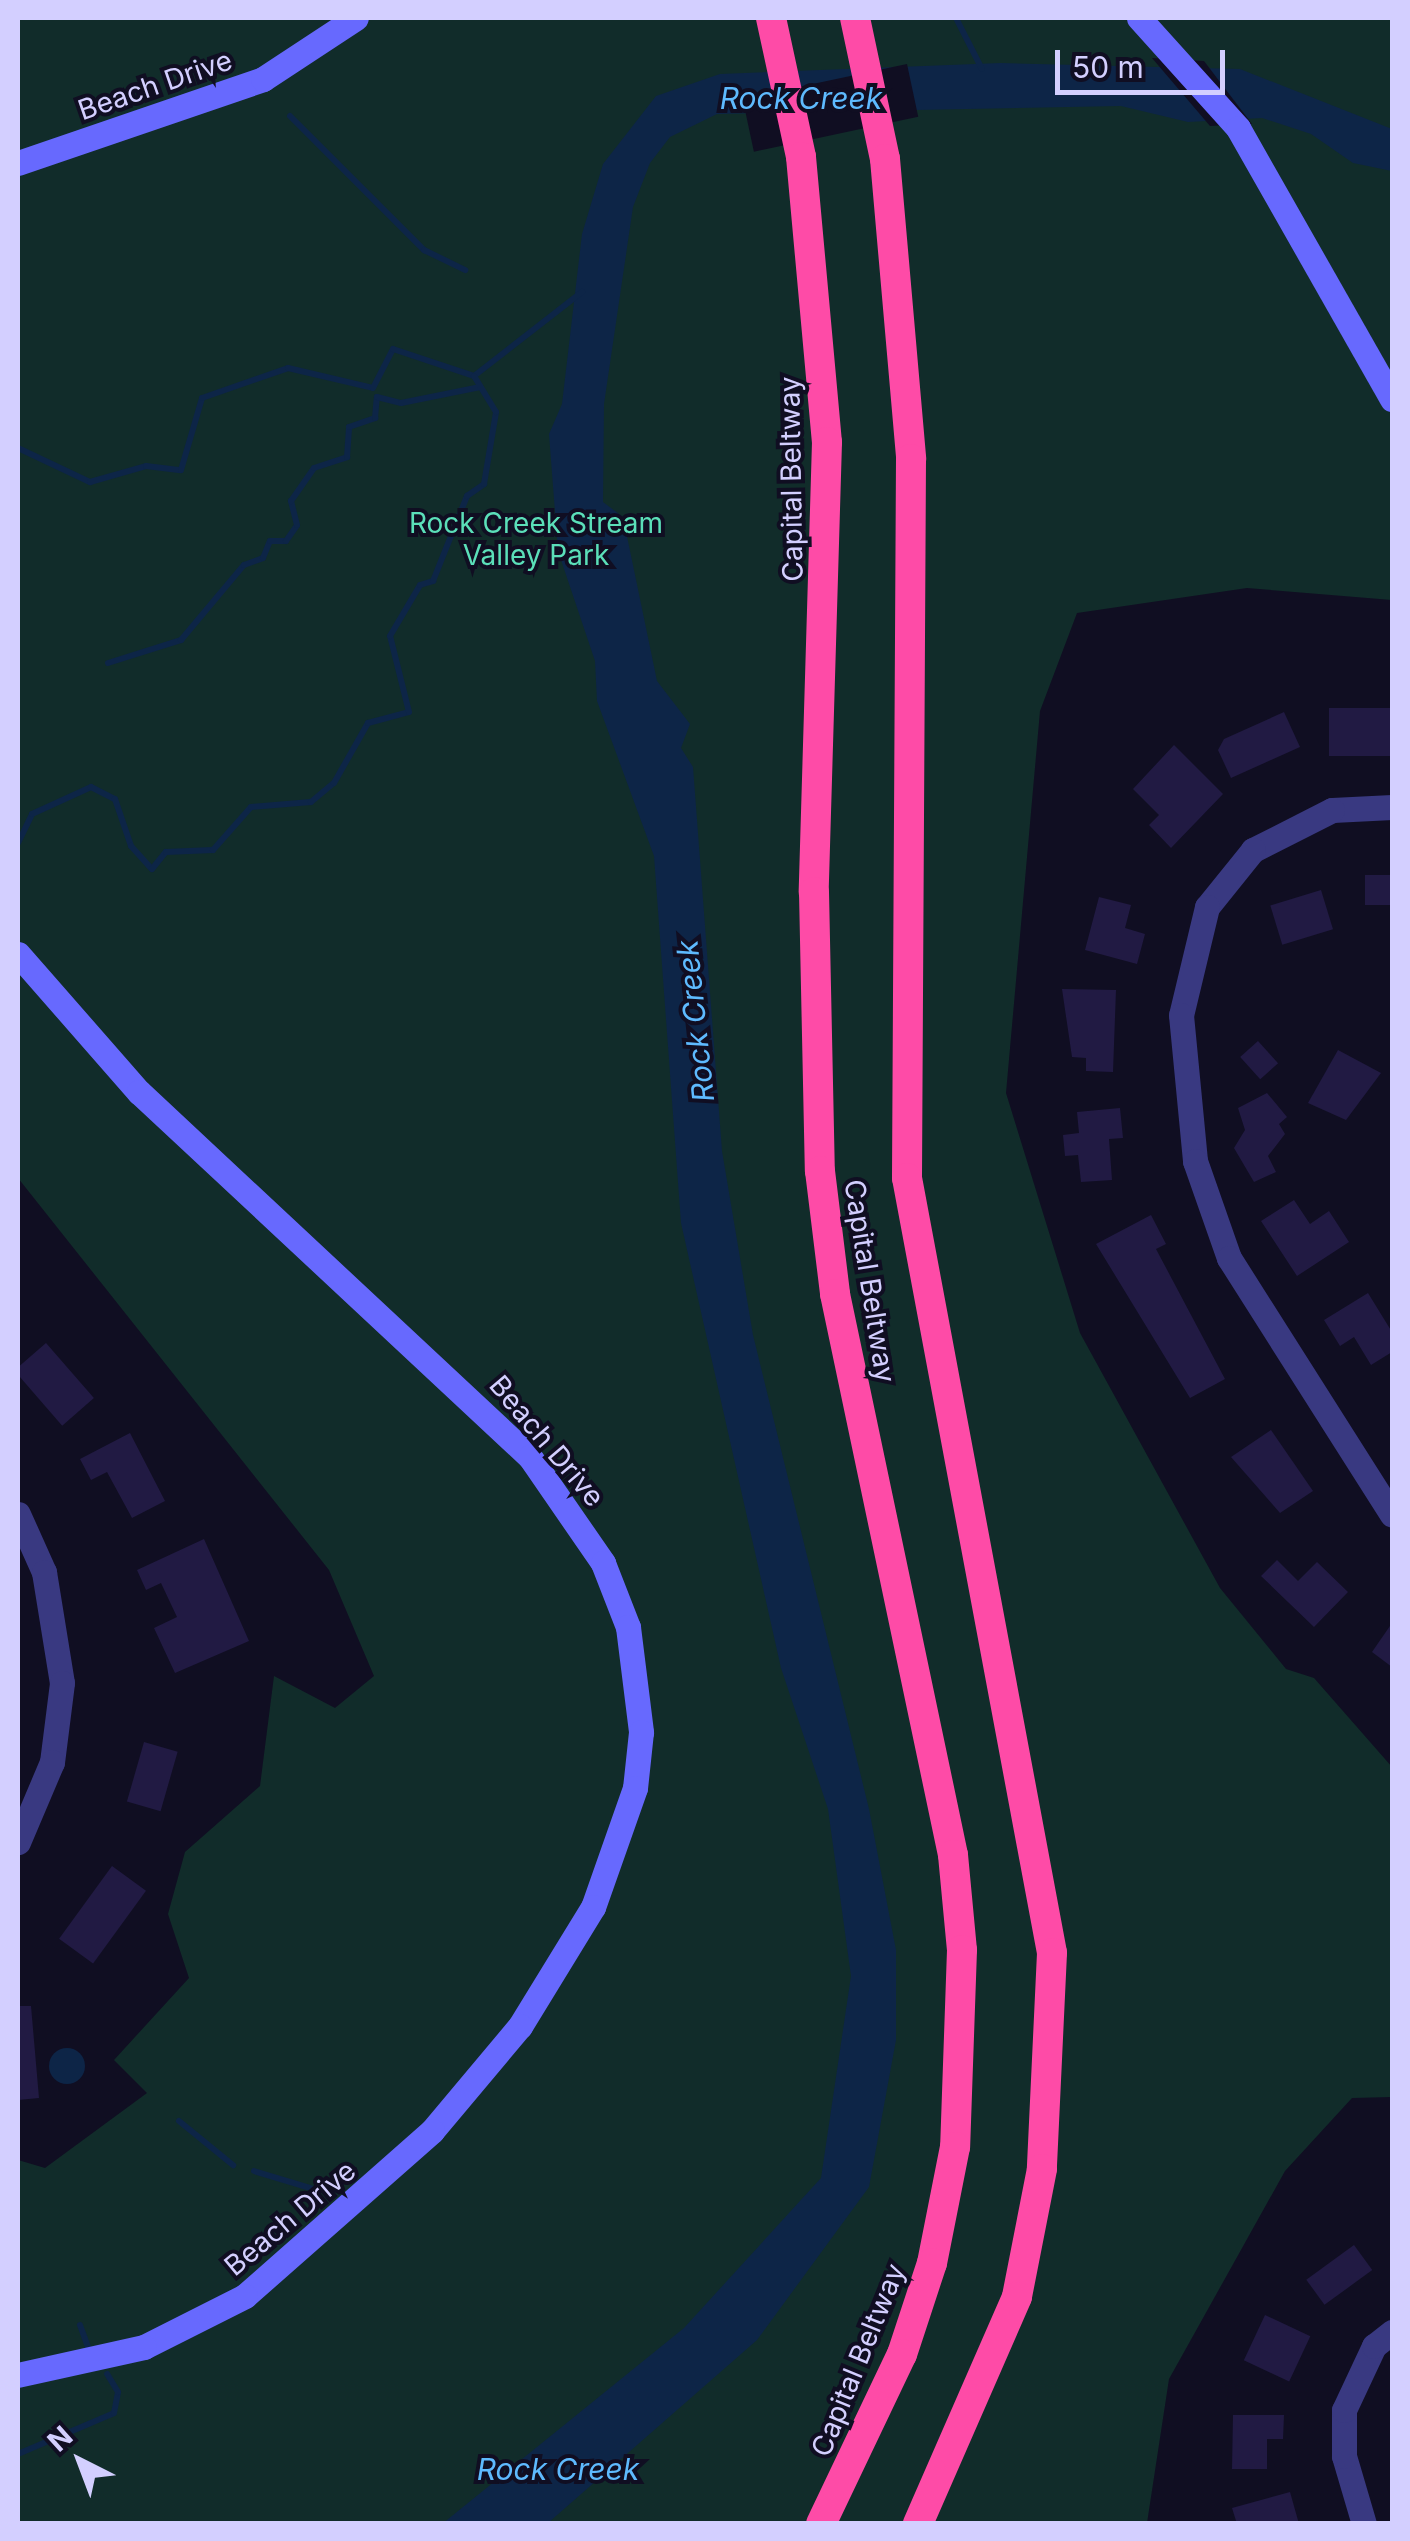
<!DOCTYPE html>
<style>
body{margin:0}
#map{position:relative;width:1410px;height:2541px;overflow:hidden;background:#100e22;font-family:Inter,sans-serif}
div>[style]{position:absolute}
.green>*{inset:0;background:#112c2a}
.water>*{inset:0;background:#0d2547}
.round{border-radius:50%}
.pier>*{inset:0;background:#100e22;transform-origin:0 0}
.stream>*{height:6px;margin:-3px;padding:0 3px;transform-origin:3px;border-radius:3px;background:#0d2547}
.building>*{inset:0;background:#211a43;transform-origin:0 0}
.street>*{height:25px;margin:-12.5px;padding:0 12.5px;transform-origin:12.5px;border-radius:12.5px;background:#393981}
.secondary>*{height:25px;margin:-12.5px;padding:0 12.5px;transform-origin:12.5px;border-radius:12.5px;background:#6769fe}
.highway>*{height:30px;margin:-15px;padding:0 15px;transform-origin:15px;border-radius:15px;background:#fe4ba7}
span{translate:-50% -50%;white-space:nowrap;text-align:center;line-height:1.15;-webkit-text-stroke:8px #100e22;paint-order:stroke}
.street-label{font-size:28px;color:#d3cfff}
.park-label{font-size:28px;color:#5bdfb9}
.water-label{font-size:30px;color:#5ebafe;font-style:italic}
.frame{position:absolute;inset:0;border:20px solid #d3cfff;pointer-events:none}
.north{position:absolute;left:30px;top:2411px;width:100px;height:100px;-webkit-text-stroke:8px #100e22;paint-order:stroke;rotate:318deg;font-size:28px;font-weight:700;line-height:40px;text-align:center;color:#d3cfff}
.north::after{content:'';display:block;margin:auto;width:35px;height:45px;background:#d3cfff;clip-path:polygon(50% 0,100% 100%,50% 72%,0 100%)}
.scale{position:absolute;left:1055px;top:50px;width:170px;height:45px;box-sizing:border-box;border:5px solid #d3cfff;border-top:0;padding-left:12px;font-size:30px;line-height:35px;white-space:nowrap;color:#d3cfff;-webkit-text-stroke:8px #100e22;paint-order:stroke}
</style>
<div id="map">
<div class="green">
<div style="clip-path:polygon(18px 18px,1392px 18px,1392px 600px,1247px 588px,1077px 613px,1040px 711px,1006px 1093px,1080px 1333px,1220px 1588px,1286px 1669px,1314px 1678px,1392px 1767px,1392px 2097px,1352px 2098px,1285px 2171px,1169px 2379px,1147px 2523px,18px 2523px,18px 2160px,45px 2168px,147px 2093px,114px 2060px,189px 1978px,168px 1914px,185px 1852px,260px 1786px,274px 1676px,335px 1708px,374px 1676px,329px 1570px,18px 1178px)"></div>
</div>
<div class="water">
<div style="clip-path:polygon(1001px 63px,1240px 69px,1392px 129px,1392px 171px,1353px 163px,1311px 134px,1262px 118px,1188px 122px,1121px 106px,717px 114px,670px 137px,650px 163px,633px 207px,604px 404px,603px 502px,623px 517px,657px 681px,690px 724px,681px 748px,693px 767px,722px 1151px,753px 1335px,869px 1809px,896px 1950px,896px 2040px,869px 2187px,757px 2340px,548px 2523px,442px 2524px,684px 2328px,821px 2178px,851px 1976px,828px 1809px,781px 1668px,681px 1223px,654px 856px,597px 701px,595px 661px,558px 551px,549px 434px,562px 404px,582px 234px,603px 164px,656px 96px,720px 74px)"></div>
<div class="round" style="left:49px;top:2048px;width:36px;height:36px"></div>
</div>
<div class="pier">
<div style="clip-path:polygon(1152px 58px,1204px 61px,1252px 124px,1210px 126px)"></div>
<div style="left:907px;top:64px;width:54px;height:168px;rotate:78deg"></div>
</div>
<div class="stream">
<div style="left:956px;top:18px;width:57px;rotate:63deg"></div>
<div style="left:290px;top:116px;width:190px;rotate:45deg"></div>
<div style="left:424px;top:250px;width:46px;rotate:26deg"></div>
<div style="left:18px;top:448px;width:80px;rotate:25.3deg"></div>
<div style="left:90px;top:482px;width:58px;rotate:-15.9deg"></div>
<div style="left:146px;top:466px;width:35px;rotate:7deg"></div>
<div style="left:181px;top:470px;width:75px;rotate:-73.7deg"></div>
<div style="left:202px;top:398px;width:91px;rotate:-19.2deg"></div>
<div style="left:288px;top:368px;width:87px;rotate:13.2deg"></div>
<div style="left:373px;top:388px;width:44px;rotate:-62.9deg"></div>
<div style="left:393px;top:349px;width:85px;rotate:18.4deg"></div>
<div style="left:474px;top:376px;width:137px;rotate:-37.9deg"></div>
<div style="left:108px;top:663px;width:77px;rotate:-17.5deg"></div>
<div style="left:181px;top:640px;width:98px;rotate:-50deg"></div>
<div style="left:244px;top:565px;width:20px;rotate:-20deg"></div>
<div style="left:263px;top:558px;width:18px;rotate:-68deg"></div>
<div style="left:270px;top:541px;width:16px"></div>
<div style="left:286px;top:541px;width:19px;rotate:-55deg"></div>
<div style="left:297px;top:525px;width:25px;rotate:-104deg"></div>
<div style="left:291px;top:501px;width:40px;rotate:-55.1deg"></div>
<div style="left:314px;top:468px;width:35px;rotate:-18deg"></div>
<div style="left:347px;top:457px;width:30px;rotate:-86deg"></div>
<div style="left:349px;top:427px;width:28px;rotate:-19deg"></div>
<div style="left:375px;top:418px;width:21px;rotate:-85deg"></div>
<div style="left:377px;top:397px;width:25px;rotate:14deg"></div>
<div style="left:401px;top:403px;width:81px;rotate:-11.4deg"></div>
<div style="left:18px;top:843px;width:32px;rotate:-64deg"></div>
<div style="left:32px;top:814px;width:65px;rotate:-24.6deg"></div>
<div style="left:91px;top:787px;width:27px;rotate:27deg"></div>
<div style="left:115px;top:799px;width:50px;rotate:71.2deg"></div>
<div style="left:131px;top:846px;width:31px;rotate:48deg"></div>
<div style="left:152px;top:869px;width:22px;rotate:-51deg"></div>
<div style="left:166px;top:852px;width:47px;rotate:-2.4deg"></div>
<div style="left:213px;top:850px;width:57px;rotate:-48.5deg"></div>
<div style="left:251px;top:807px;width:60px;rotate:-4.8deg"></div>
<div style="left:311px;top:802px;width:30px;rotate:-40deg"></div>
<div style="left:334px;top:783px;width:69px;rotate:-60.5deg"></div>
<div style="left:368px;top:723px;width:42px;rotate:-15deg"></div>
<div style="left:409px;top:712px;width:78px;rotate:-104deg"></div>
<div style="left:390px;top:636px;width:59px;rotate:-59.5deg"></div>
<div style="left:420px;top:585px;width:14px;rotate:-17deg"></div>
<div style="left:433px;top:581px;width:92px;rotate:-68.2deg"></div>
<div style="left:467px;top:496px;width:21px;rotate:-35deg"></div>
<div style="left:484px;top:484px;width:73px;rotate:-80.5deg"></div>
<div style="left:496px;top:412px;width:42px;rotate:-121.4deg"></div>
<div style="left:179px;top:2121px;width:70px;rotate:39.2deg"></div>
<div style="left:254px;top:2171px;width:66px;rotate:16.8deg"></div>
<div style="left:317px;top:2190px;width:26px;rotate:-31deg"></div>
<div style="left:80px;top:2325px;width:23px;rotate:70deg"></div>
<div style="left:18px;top:2454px;width:104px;rotate:-23.1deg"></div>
<div style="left:114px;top:2413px;width:21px;rotate:-79deg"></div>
<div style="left:118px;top:2392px;width:21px;rotate:-121deg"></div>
</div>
<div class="building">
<div style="left:1392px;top:708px;width:48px;height:63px;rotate:90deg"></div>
<div style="clip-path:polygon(1284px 712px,1300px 747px,1231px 778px,1218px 750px,1224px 739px)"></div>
<div style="clip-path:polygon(1174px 745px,1223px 794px,1171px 848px,1149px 825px,1159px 815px,1133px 789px)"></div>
<div style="left:1365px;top:875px;width:27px;height:30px"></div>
<div style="left:1321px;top:890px;width:41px;height:53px;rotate:73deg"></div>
<div style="clip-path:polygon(1099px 897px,1131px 905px,1125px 928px,1145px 934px,1137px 964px,1085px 950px)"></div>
<div style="clip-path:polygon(1062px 989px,1116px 990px,1113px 1072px,1086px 1071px,1086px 1058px,1072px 1057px)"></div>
<div style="left:1258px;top:1041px;width:30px;height:24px;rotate:48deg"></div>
<div style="clip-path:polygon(1338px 1050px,1381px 1073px,1346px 1120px,1308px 1103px)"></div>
<div style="clip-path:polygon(1267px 1093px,1287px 1117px,1279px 1124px,1285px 1134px,1268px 1156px,1276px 1172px,1254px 1182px,1234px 1148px,1245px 1130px,1238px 1108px)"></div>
<div style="clip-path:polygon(1120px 1108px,1123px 1138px,1109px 1139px,1112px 1180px,1081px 1182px,1078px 1155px,1065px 1156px,1063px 1135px,1079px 1133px,1077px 1112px)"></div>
<div style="clip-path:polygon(1294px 1200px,1310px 1224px,1329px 1211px,1349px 1242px,1297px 1276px,1261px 1221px)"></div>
<div style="clip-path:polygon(1151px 1215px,1166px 1244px,1156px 1249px,1225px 1379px,1190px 1398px,1096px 1244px)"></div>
<div style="clip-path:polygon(1368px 1293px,1392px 1332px,1392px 1352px,1371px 1365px,1354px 1337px,1340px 1346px,1324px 1320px)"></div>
<div style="left:46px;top:1343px;width:73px;height:42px;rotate:49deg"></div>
<div style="clip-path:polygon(1271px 1430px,1313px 1491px,1280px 1513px,1231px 1457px)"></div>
<div style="clip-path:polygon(130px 1433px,165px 1501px,132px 1518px,107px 1472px,91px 1480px,80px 1459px)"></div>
<div style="clip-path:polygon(204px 1539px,249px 1641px,175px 1673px,154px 1628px,177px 1617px,161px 1583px,146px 1590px,137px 1570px)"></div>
<div style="clip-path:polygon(1277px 1560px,1298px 1581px,1317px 1562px,1348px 1592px,1314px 1627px,1261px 1576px)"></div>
<div style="clip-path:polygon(1392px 1623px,1392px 1667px,1372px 1652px)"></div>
<div style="left:144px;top:1742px;width:35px;height:62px;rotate:16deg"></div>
<div style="left:112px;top:1866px;width:42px;height:90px;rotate:36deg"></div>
<div style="clip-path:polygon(18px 2006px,31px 2006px,39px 2098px,18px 2100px)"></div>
<div style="left:1354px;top:2245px;width:31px;height:59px;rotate:54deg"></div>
<div style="left:1265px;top:2315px;width:50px;height:50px;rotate:25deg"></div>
<div style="clip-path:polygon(1233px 2415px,1284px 2415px,1283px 2439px,1267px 2439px,1267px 2469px,1232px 2469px)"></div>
<div style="clip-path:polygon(1290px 2492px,1299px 2524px,1237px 2524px,1232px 2508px)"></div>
</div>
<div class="street">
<div style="left:1392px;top:807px;width:60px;rotate:177.1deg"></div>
<div style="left:1332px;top:810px;width:89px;rotate:153.1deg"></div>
<div style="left:1253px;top:850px;width:73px;rotate:128.9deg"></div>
<div style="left:1207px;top:907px;width:111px;rotate:103.5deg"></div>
<div style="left:1181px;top:1015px;width:147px;rotate:84.5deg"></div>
<div style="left:1195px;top:1161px;width:103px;rotate:70.7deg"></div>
<div style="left:1229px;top:1258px;width:304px;rotate:57.6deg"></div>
<div style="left:18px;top:1514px;width:64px;rotate:65.9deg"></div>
<div style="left:44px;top:1572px;width:112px;rotate:80.8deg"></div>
<div style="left:62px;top:1683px;width:80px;rotate:97.2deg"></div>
<div style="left:52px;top:1762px;width:87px;rotate:113deg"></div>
<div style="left:1364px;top:2524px;width:71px;rotate:-106.4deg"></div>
<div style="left:1344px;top:2456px;width:46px;rotate:-90deg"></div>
<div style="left:1344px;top:2410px;width:71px;rotate:-64.9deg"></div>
<div style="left:1374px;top:2346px;width:23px;rotate:-38deg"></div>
</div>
<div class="secondary">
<div style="left:1139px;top:18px;width:148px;rotate:48deg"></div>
<div style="left:1238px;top:128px;width:312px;rotate:60.4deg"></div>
<div style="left:18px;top:163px;width:259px;rotate:-18.9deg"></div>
<div style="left:263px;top:79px;width:111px;rotate:-33.3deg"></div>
<div style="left:18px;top:954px;width:184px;rotate:48.8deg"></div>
<div style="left:139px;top:1092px;width:535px;rotate:43.03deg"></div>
<div style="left:530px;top:1457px;width:129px;rotate:55.4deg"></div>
<div style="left:603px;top:1563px;width:69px;rotate:68.7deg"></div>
<div style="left:628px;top:1627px;width:106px;rotate:82.9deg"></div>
<div style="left:641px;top:1732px;width:56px;rotate:96.1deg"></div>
<div style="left:635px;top:1788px;width:126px;rotate:109.4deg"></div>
<div style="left:593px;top:1907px;width:140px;rotate:121.5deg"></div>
<div style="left:520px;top:2026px;width:137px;rotate:130deg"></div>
<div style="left:432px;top:2131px;width:249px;rotate:138.6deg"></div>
<div style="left:245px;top:2296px;width:113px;rotate:153.2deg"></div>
<div style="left:144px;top:2347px;width:129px;rotate:167.5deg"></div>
</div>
<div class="highway">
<div style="left:771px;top:18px;width:142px;rotate:77.8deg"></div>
<div style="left:801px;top:157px;width:286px;rotate:84.8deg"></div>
<div style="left:827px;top:442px;width:450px;rotate:91.7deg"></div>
<div style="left:814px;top:892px;width:279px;rotate:88.8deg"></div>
<div style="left:820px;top:1171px;width:124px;rotate:83deg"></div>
<div style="left:835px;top:1294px;width:573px;rotate:78.12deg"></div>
<div style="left:953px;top:1855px;width:95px;rotate:84.6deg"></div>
<div style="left:962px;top:1950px;width:197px;rotate:92deg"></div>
<div style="left:955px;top:2147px;width:118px;rotate:101.2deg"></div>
<div style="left:932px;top:2263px;width:96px;rotate:108.2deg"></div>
<div style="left:902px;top:2354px;width:188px;rotate:115.5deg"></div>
<div style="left:855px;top:18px;width:144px;rotate:78deg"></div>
<div style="left:885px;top:159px;width:301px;rotate:85deg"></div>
<div style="left:911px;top:459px;width:719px;rotate:90.32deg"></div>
<div style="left:907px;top:1178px;width:788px;rotate:79.4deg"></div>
<div style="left:1052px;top:1953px;width:216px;rotate:92.7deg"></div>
<div style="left:1042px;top:2169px;width:130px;rotate:101.1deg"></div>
<div style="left:1017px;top:2297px;width:248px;rotate:113.6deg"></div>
</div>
<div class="street-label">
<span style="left:155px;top:85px;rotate:-19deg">Beach Drive</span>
<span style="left:791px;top:479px;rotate:-91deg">Capital Beltway</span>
<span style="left:870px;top:1281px;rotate:81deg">Capital Beltway</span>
<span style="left:547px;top:1441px;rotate:50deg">Beach Drive</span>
<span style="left:290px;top:2218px;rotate:-40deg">Beach Drive</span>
<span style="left:858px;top:2360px;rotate:-68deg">Capital Beltway</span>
</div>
<div class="park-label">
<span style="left:536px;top:539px">Rock Creek Stream<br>Valley Park</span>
</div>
<div class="water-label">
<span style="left:801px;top:98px">Rock Creek</span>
<span style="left:695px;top:1021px;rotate:-96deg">Rock Creek</span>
<span style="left:558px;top:2469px">Rock Creek</span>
</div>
<div class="frame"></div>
<div class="north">N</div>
<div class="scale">50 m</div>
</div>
